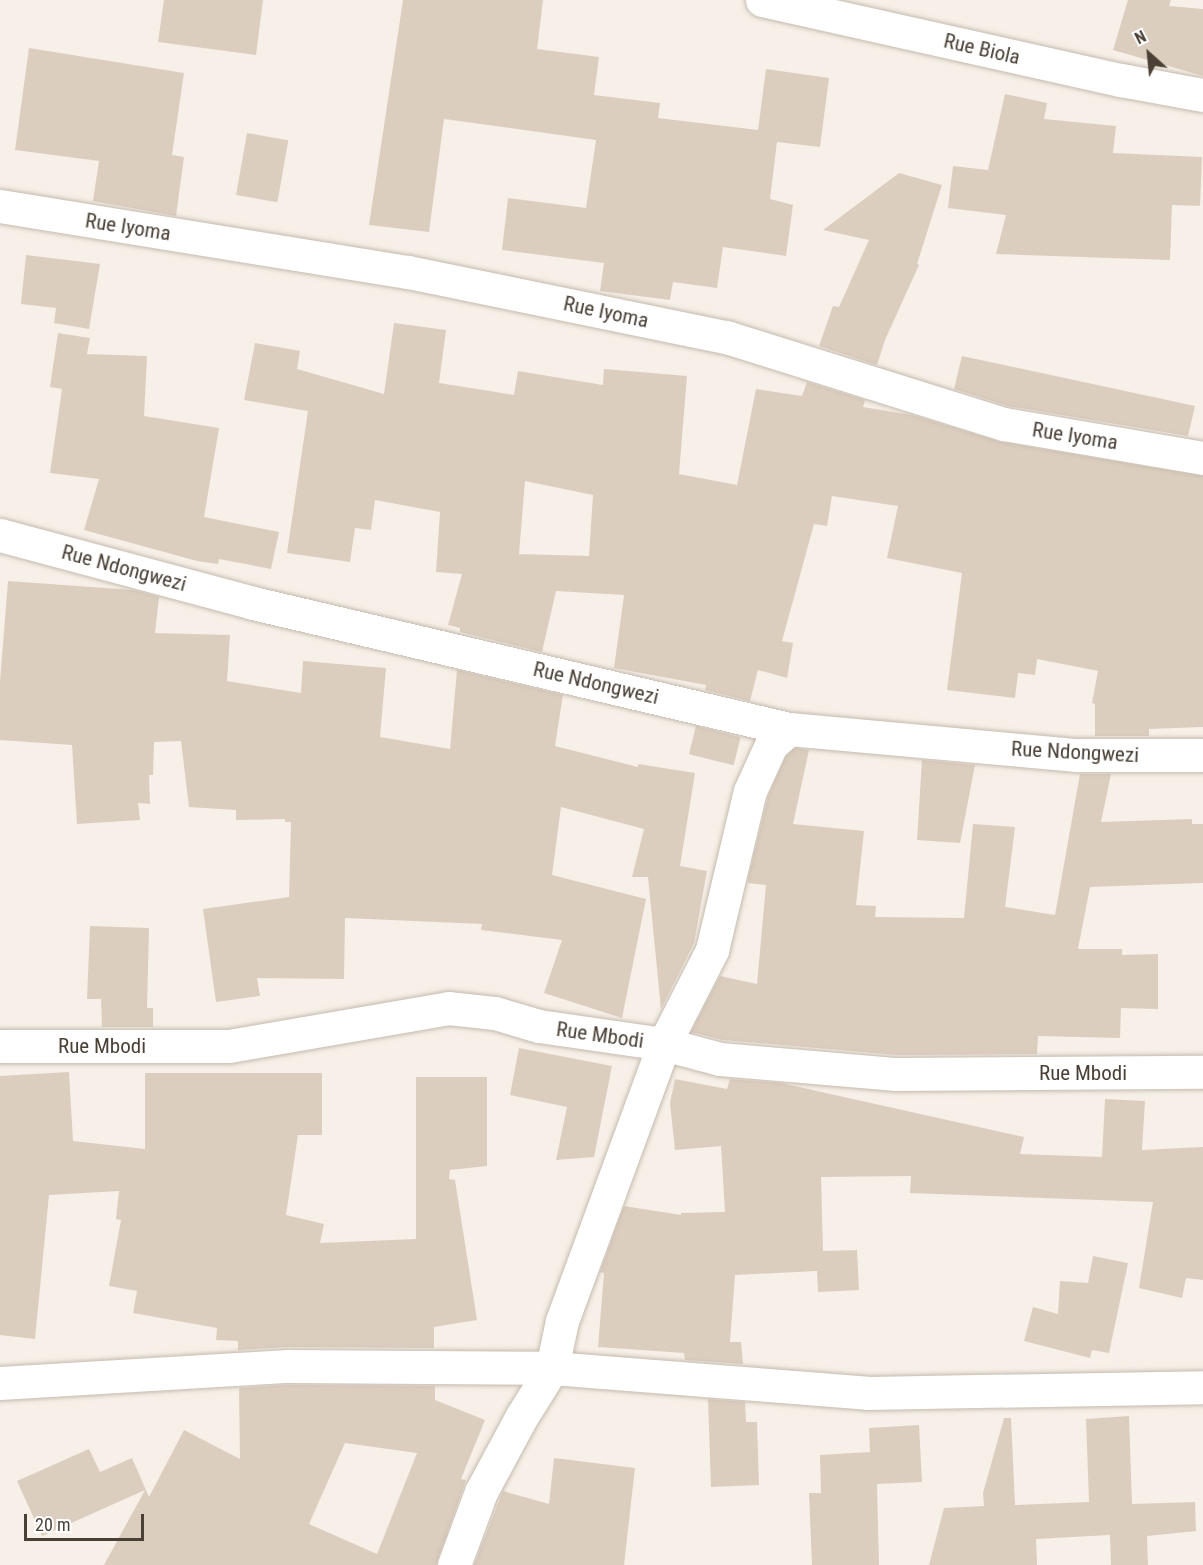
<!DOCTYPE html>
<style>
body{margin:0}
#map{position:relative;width:1203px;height:1565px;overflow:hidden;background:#f6f0e8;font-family:"Roboto Condensed",sans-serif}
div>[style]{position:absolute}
.building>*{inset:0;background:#dccebf;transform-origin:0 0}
.roads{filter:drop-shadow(0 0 2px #c5baad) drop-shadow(0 0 2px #c5baad)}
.minor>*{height:33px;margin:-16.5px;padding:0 16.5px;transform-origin:16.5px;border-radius:16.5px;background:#fff}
span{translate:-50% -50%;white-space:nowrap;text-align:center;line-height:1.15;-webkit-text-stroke:4.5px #fff;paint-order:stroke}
.street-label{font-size:21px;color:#4a4036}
.north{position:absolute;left:1119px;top:24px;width:60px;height:60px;-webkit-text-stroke:4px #fff;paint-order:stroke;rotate:333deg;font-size:16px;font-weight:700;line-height:24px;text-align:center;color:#4a4036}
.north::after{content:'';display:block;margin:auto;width:21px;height:27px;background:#4a4036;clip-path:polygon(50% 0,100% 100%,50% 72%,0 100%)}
.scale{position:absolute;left:24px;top:1514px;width:120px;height:27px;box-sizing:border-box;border:3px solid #4a4036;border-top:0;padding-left:8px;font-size:18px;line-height:21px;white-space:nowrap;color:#4a4036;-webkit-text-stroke:4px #fff;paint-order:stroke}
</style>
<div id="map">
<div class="building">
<div style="clip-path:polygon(164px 0,263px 0,256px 55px,158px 42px)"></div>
<div style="clip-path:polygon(403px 0,543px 0,537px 49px,599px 57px,594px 95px,660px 103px,658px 118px,758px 130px,766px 69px,829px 78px,820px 147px,777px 142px,770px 199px,793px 205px,786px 256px,723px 247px,717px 288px,673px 282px,670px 300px,600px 291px,604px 263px,502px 250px,508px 198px,586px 208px,596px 140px,444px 119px,429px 232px,369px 225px)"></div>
<div style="clip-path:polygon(1128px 0,1171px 0,1169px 6px,1203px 9px,1203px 76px,1113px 50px)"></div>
<div style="clip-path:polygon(29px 48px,184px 73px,172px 155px,184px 157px,176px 216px,93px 201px,99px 161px,15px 150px)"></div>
<div style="clip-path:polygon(1005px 94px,1047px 103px,1044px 119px,1116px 126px,1113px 153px,1202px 157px,1200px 206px,1172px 205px,1170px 260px,996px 254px,1006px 215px,948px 208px,953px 166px,988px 170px)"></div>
<div style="left:247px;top:133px;width:42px;height:63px;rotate:10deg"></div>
<div style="clip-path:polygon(899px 173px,942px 185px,917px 264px,919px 265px,885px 340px,877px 365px,819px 346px,833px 306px,839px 307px,869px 240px,823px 230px)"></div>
<div style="clip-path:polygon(26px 255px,100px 264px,89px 329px,54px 323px,56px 308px,21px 304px)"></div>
<div style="clip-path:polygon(evenodd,394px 323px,446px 330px,439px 383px,514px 395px,518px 371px,603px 385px,604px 369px,687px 376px,679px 474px,737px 485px,756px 389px,802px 396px,807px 382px,865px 400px,863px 407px,912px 415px,1001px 442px,1203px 476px,1203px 727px,1149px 729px,1149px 736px,1095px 736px,1095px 704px,1092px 703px,1098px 671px,1037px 659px,1035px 675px,1018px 673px,1015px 698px,947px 690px,962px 573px,887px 558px,898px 506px,832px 496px,827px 526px,814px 524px,782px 641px,793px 643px,787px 678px,758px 670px,750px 701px,705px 690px,706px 685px,614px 668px,624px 595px,556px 591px,542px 652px,460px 632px,460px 628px,448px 625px,462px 574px,436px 572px,440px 512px,375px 500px,371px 530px,355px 528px,350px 562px,287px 553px,308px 411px,244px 400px,255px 343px,300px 351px,297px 369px,384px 394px,394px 323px,525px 481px,593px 495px,589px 556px,519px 554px,525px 481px)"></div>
<div style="clip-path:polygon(58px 333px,90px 338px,87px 354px,147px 356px,144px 416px,219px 428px,204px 517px,279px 532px,271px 569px,219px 559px,218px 564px,197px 561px,84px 530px,99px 479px,50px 473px,62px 389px,50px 387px)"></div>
<div style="clip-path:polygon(962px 356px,1195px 406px,1188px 436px,1008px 406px,954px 389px)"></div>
<div style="clip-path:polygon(8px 581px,133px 590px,159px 597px,155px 633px,230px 635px,227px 681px,301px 693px,303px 661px,386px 668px,380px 737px,450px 749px,457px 670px,563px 695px,555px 746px,638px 767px,638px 764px,695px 773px,680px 866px,707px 871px,694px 943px,661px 1009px,648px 877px,632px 877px,644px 829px,561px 807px,552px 875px,646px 899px,622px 1018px,544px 993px,562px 940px,481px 930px,482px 924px,345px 918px,344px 979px,257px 978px,260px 996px,216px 1002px,203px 909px,289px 897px,291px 822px,285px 822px,285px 819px,236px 820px,236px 810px,189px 807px,181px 741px,154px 742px,153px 775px,149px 775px,150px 804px,138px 803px,140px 820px,77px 824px,72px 745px,0 740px,0 681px)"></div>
<div style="left:696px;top:726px;width:46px;height:29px;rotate:14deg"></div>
<div style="clip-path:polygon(795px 748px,809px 750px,793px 824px,864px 831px,856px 905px,876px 906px,875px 917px,964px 918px,973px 824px,1015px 827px,1005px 907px,1055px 915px,1080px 774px,1111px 774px,1101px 822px,1192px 819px,1192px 824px,1203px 824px,1203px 883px,1090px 887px,1078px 949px,1122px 949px,1122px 955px,1158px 954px,1158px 1009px,1121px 1008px,1120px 1038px,1038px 1036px,1037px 1054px,897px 1055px,723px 1040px,691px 1032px,720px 976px,757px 984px,766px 885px,748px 883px,748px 879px,768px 797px,786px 756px)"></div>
<div style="clip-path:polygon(922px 760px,975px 765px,960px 843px,917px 840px)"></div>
<div style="clip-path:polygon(90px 926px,149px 928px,147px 1008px,153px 1008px,153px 1027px,102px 1027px,101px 999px,87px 999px)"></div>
<div style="clip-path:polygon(519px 1048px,612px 1066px,594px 1157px,556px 1160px,567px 1107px,510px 1095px)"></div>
<div style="clip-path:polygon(69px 1072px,73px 1141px,145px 1149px,145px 1073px,322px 1073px,322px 1135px,298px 1135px,286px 1215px,324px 1224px,320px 1243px,416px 1239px,416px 1077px,487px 1077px,487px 1166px,450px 1170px,449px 1179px,455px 1180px,477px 1320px,434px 1327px,434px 1348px,288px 1347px,238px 1350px,238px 1341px,216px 1340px,217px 1328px,133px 1313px,137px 1291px,109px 1286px,121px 1220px,116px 1219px,119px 1191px,49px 1195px,35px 1339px,0 1335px,0 1076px)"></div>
<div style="clip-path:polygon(675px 1079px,727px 1089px,730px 1079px,781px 1083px,1024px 1137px,1020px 1154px,1102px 1157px,1105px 1099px,1145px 1101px,1142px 1150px,1203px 1147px,1203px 1280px,1186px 1278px,1182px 1298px,1139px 1288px,1153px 1202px,910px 1193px,911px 1176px,821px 1177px,823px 1251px,857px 1250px,859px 1290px,818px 1292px,817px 1271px,735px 1275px,730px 1342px,741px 1342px,743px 1364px,685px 1360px,684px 1353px,598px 1347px,604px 1273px,600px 1272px,624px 1206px,681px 1215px,681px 1213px,725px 1212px,721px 1146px,675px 1150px,670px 1103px)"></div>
<div style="clip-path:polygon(1093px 1256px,1128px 1263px,1109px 1353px,1092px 1350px,1090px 1358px,1024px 1341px,1033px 1307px,1058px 1314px,1060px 1281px,1088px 1283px)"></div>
<div style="clip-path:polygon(evenodd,288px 1385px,435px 1386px,435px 1400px,485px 1420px,461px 1479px,466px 1480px,436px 1565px,104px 1565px,145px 1490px,42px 1536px,17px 1481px,89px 1449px,100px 1472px,132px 1458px,149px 1497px,184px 1430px,240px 1459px,239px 1388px,288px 1385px,345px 1443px,417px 1453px,377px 1554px,309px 1524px,345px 1443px)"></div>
<div style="clip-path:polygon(708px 1399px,745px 1402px,746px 1422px,757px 1422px,759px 1485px,711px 1487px)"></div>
<div style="clip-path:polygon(1129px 1416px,1132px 1504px,1195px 1502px,1196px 1531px,1147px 1536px,1148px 1565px,1111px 1565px,1110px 1535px,1036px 1539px,1037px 1565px,929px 1565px,944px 1508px,984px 1506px,983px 1493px,1004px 1418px,1011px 1418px,1015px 1505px,1089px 1502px,1086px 1419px)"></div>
<div style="clip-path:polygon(919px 1425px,922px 1482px,877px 1484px,879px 1565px,812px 1565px,809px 1493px,821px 1493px,820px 1455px,870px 1452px,869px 1428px)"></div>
<div style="clip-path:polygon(554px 1458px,635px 1468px,624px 1565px,474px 1565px,503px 1491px,549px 1504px)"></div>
</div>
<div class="roads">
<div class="minor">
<div style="left:762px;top:0;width:368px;rotate:12.6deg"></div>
<div style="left:1121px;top:80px;width:83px;rotate:10.4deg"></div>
<div style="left:0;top:206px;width:413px;rotate:9.2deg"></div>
<div style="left:408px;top:272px;width:325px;rotate:11.6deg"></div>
<div style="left:726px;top:337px;width:291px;rotate:17.4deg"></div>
<div style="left:1004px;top:424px;width:202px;rotate:9.7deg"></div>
<div style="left:0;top:535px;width:262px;rotate:15deg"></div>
<div style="left:253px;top:603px;width:551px;rotate:13.23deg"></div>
<div style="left:789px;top:729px;width:289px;rotate:5.2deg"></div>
<div style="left:1077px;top:755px;width:126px"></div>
<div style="left:0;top:1046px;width:229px"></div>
<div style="left:229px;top:1046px;width:222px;rotate:-9.8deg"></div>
<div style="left:448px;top:1008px;width:47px;rotate:6.1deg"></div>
<div style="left:495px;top:1013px;width:46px;rotate:16.5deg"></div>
<div style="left:539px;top:1026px;width:126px;rotate:8.2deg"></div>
<div style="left:664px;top:1044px;width:58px;rotate:15deg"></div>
<div style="left:720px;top:1059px;width:177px;rotate:4.9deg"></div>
<div style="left:896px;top:1074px;width:307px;rotate:-0.4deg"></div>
<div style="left:0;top:1383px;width:289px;rotate:-3.4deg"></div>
<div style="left:288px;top:1366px;width:264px;rotate:0.4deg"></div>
<div style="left:552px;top:1368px;width:316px;rotate:4.5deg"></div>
<div style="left:867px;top:1393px;width:336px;rotate:-1deg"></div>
<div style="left:454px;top:1565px;width:78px;rotate:-69.7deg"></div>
<div style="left:481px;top:1492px;width:86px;rotate:-61.7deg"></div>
<div style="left:522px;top:1416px;width:57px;rotate:-58deg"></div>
<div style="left:552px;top:1368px;width:48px;rotate:-78deg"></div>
<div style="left:562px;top:1321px;width:295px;rotate:-69.8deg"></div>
<div style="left:664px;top:1044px;width:106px;rotate:-62.9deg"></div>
<div style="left:712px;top:950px;width:163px;rotate:-76.6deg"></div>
<div style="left:750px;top:791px;width:51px;rotate:-65.5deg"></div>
<div style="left:771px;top:745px;width:24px;rotate:-42deg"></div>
</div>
</div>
<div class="street-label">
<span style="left:982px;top:49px;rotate:13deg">Rue Biola</span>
<span style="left:128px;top:227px;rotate:9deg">Rue Iyoma</span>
<span style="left:606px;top:312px;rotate:12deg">Rue Iyoma</span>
<span style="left:1075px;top:436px;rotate:9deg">Rue Iyoma</span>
<span style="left:124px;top:568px;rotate:15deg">Rue Ndongwezi</span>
<span style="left:596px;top:683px;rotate:13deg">Rue Ndongwezi</span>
<span style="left:1075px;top:752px;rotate:3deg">Rue Ndongwezi</span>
<span style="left:600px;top:1035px;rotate:8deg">Rue Mbodi</span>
<span style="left:102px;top:1046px">Rue Mbodi</span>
<span style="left:1083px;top:1073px">Rue Mbodi</span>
</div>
<div class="north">N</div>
<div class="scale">20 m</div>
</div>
